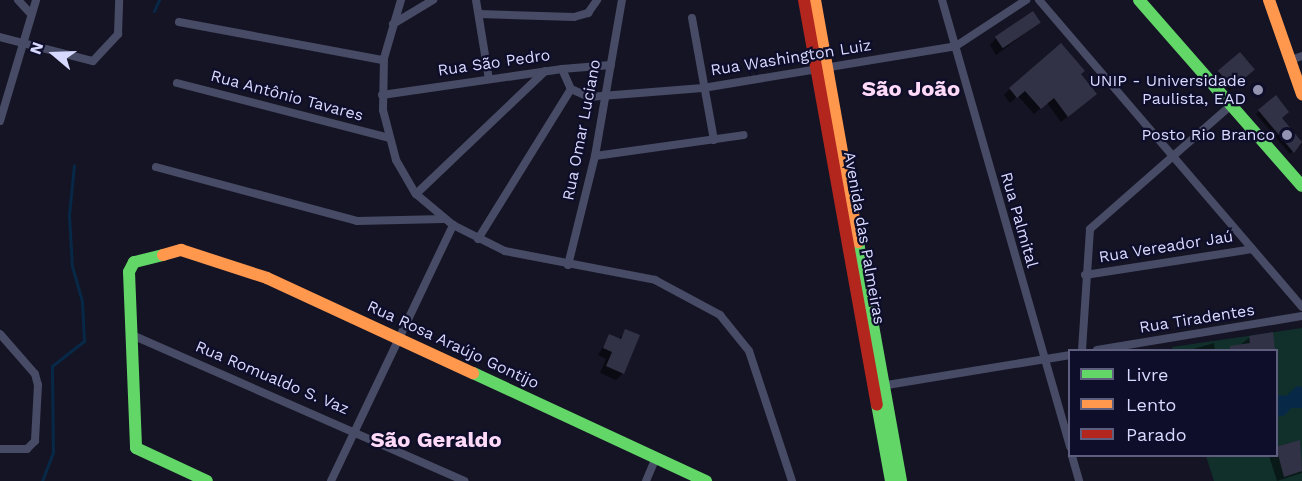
<!DOCTYPE html>
<meta charset="utf-8">
<style>
body{margin:0}
#map{position:relative;width:1302px;height:481px;overflow:hidden;background:#141424;font-family:"Work Sans",sans-serif}
div>[style]{position:absolute}
.green>*{inset:0;background:#11302c}
.water>*{inset:0;background:#072947}
.shadow>*{inset:0;background:#0007}
.stream>*{height:3px;margin:-1.5px;padding:0 1.5px;transform-origin:1.5px;border-radius:1.5px;background:#072947}
.building>*{inset:0;background:#323246;transform-origin:0 0}
.street>*{height:8px;margin:-4px;padding:0 4px;transform-origin:4px;border-radius:4px;background:#484b65}
.fast>*{height:12px;margin:-6px;padding:0 6px;transform-origin:6px;border-radius:6px;background:#63d668}
.slow>*{height:12px;margin:-6px;padding:0 6px;transform-origin:6px;border-radius:6px;background:#ff974d}
.jam>*{height:12px;margin:-6px;padding:0 6px;transform-origin:6px;border-radius:6px;background:#b3261e}
.dots>*{width:16px;height:16px;translate:-50% -50%;box-sizing:border-box;border:3px solid #0e0e2a;border-radius:50%}
span{translate:-50% -50%;white-space:nowrap;text-align:center;line-height:1.15;-webkit-text-stroke:4.5px #0e0e2a;paint-order:stroke}
.street-label{font-size:16px;color:#d7d9ff}
.poi-label{font-size:16px;color:#d7d9ff}
.right{translate:-100% -50%;text-align:right}
.district-label{font-size:22px;color:#ffd9f8;font-weight:700}
.legend{position:absolute;left:1068px;top:349px;width:210px;height:108px;box-sizing:border-box;background:#0e0e2a;border:2px solid #5e5f7f;margin:0;padding:8px 10px;list-style:none;font-size:18px;color:#d7d9ff}
.legend li{display:flex;align-items:center;gap:12px;height:30px}
.legend b{width:30px;border:2px solid #5e5f7f}
.north{position:absolute;left:24px;top:24px;width:60px;height:60px;-webkit-text-stroke:4px #0e0e2a;paint-order:stroke;rotate:289deg;font-size:16px;font-weight:700;line-height:24px;text-align:center;color:#d7d9ff}
.north::after{content:'';display:block;margin:auto;width:21px;height:27px;background:#d7d9ff;clip-path:polygon(50% 0,100% 100%,50% 72%,0 100%)}
</style>
<div id="map">
<div class="green">
<div style="clip-path:polygon(1302px 328px,1302px 481px,1214px 481px,1206px 456px,1276px 456px,1276px 350px,1173px 350px,1172px 347px)"></div>
</div>
<div class="water">
<div style="clip-path:polygon(1297px 386px,1302px 387px,1302px 408px,1291px 408px,1285px 415px,1277px 417px,1277px 395px,1286px 396px)"></div>
</div>
<div class="shadow">
<div style="clip-path:polygon(1039px 23px,996px 55px,990px 45px,996px 38px)"></div>
<div style="clip-path:polygon(1219px 72px,1250px 73px,1229px 91px,1216px 76px)"></div>
<div style="clip-path:polygon(1080px 74px,1095px 94px,1061px 122px,1047px 103px,1034px 114px,1018px 96px,1010px 103px,1004px 95px,1010px 89px)"></div>
<div style="clip-path:polygon(1276px 97px,1280px 118px,1302px 144px,1290px 154px,1256px 114px)"></div>
<div style="clip-path:polygon(626px 331px,623px 373px,616px 380px,600px 373px,606px 359px,598px 355px,610px 336px,618px 340px)"></div>
<div style="clip-path:polygon(1250px 337px,1274px 349px,1234px 350px)"></div>
<div style="clip-path:polygon(1214px 343px,1215px 350px,1192px 350px,1193px 349px)"></div>
<div style="clip-path:polygon(1299px 442px,1302px 473px,1277px 481px,1269px 456px,1276px 456px,1276px 449px)"></div>
</div>
<div class="stream">
<div style="left:154px;top:11px;width:12px;rotate:-66deg"></div>
<div style="left:42px;top:481px;width:30px;rotate:-69deg"></div>
<div style="left:53px;top:453px;width:87px;rotate:-90.7deg"></div>
<div style="left:52px;top:366px;width:41px;rotate:-38deg"></div>
<div style="left:84px;top:341px;width:40px;rotate:-92.9deg"></div>
<div style="left:82px;top:301px;width:35px;rotate:-106deg"></div>
<div style="left:72px;top:267px;width:52px;rotate:-93.3deg"></div>
<div style="left:69px;top:215px;width:50px;rotate:-84.3deg"></div>
</div>
<div class="building">
<div style="left:1033px;top:11px;width:14px;height:46px;rotate:56deg"></div>
<div style="clip-path:polygon(1061px 43px,1085px 71px,1081px 74px,1097px 94px,1068px 117px,1054px 98px,1041px 109px,1025px 91px,1017px 98px,1009px 88px)"></div>
<div style="left:1240px;top:52px;width:23px;height:29px;rotate:50deg"></div>
<div style="clip-path:polygon(1276px 95px,1289px 112px,1282px 118px,1302px 142px,1294px 153px,1258px 110px)"></div>
<div style="clip-path:polygon(625px 329px,640px 335px,624px 374px,606px 366px,612px 352px,603px 348px,609px 334px,621px 339px)"></div>
<div style="clip-path:polygon(1273px 332px,1275px 350px,1230px 351px,1230px 346px,1250px 343px,1249px 336px)"></div>
<div style="clip-path:polygon(1300px 440px,1302px 471px,1284px 477px,1276px 447px)"></div>
</div>
<div class="street">
<div style="left:18px;top:0;width:18px;rotate:47deg"></div>
<div style="left:401px;top:0;width:60px;rotate:106.3deg"></div>
<div style="left:384px;top:58px;width:52px;rotate:91.1deg"></div>
<div style="left:383px;top:110px;width:52px;rotate:75.4deg"></div>
<div style="left:396px;top:160px;width:39px;rotate:60deg"></div>
<div style="left:416px;top:194px;width:48px;rotate:40deg"></div>
<div style="left:453px;top:225px;width:58px;rotate:26.6deg"></div>
<div style="left:505px;top:251px;width:153px;rotate:10.9deg"></div>
<div style="left:655px;top:280px;width:74px;rotate:28.3deg"></div>
<div style="left:720px;top:315px;width:46px;rotate:51.1deg"></div>
<div style="left:749px;top:351px;width:137px;rotate:71.7deg"></div>
<div style="left:476px;top:0;width:80px;rotate:80.7deg"></div>
<div style="left:942px;top:0;width:465px;rotate:74deg"></div>
<div style="left:1039px;top:0;width:404px;rotate:49.4deg"></div>
<div style="left:479px;top:14px;width:95px;rotate:1.8deg"></div>
<div style="left:574px;top:17px;width:15px;rotate:-16deg"></div>
<div style="left:588px;top:13px;width:16px;rotate:-55deg"></div>
<div style="left:692px;top:18px;width:124px;rotate:79.8deg"></div>
<div style="left:179px;top:22px;width:208px;rotate:10.6deg"></div>
<div style="left:393px;top:24px;width:47px;rotate:-31deg"></div>
<div style="left:0;top:37px;width:96px;rotate:14.5deg"></div>
<div style="left:93px;top:61px;width:37px;rotate:-47deg"></div>
<div style="left:118px;top:34px;width:34px;rotate:-88deg"></div>
<div style="left:1290px;top:60px;width:13px;rotate:-18deg"></div>
<div style="left:562px;top:69px;width:22px;rotate:66deg"></div>
<div style="left:571px;top:89px;width:20px;rotate:24deg"></div>
<div style="left:589px;top:97px;width:114px;rotate:-4.5deg"></div>
<div style="left:703px;top:88px;width:256px;rotate:-9.4deg"></div>
<div style="left:956px;top:46px;width:84px;rotate:-33.3deg"></div>
<div style="left:177px;top:83px;width:219px;rotate:14.5deg"></div>
<div style="left:382px;top:95px;width:182px;rotate:-8.2deg"></div>
<div style="left:562px;top:69px;width:49px;rotate:-4.7deg"></div>
<div style="left:0;top:121px;width:126px;rotate:-73.4deg"></div>
<div style="left:595px;top:156px;width:150px;rotate:-8deg"></div>
<div style="left:156px;top:167px;width:208px;rotate:15deg"></div>
<div style="left:357px;top:221px;width:87px;rotate:-1.3deg"></div>
<div style="left:416px;top:194px;width:178px;rotate:-43.6deg"></div>
<div style="left:478px;top:239px;width:176px;rotate:-58.2deg"></div>
<div style="left:568px;top:265px;width:112px;rotate:-76.1deg"></div>
<div style="left:595px;top:156px;width:158px;rotate:-80.2deg"></div>
<div style="left:1085px;top:275px;width:169px;rotate:-8.8deg"></div>
<div style="left:0;top:334px;width:53px;rotate:48.8deg"></div>
<div style="left:35px;top:374px;width:11px;rotate:75deg"></div>
<div style="left:38px;top:385px;width:56px;rotate:93.1deg"></div>
<div style="left:35px;top:441px;width:11px;rotate:135deg"></div>
<div style="left:27px;top:449px;width:27px;rotate:180deg"></div>
<div style="left:132px;top:335px;width:363px;rotate:23.7deg"></div>
<div style="left:1082px;top:350px;width:121px;rotate:-86.2deg"></div>
<div style="left:1090px;top:229px;width:188px;rotate:-41.3deg"></div>
<div style="left:1097px;top:350px;width:208px;rotate:-9.4deg"></div>
<div style="left:881px;top:386px;width:192px;rotate:-9.3deg"></div>
<div style="left:1072px;top:456px;width:26px;rotate:74deg"></div>
<div style="left:331px;top:481px;width:284px;rotate:-64.5deg"></div>
<div style="left:646px;top:481px;width:25px;rotate:-67deg"></div>
</div>
<div class="fast">
<div style="left:1139px;top:0;width:247px;rotate:48.8deg"></div>
<div style="left:858px;top:242px;width:243px;rotate:79.8deg"></div>
<div style="left:163px;top:255px;width:30px;rotate:166deg"></div>
<div style="left:134px;top:262px;width:11px;rotate:117deg"></div>
<div style="left:129px;top:272px;width:176px;rotate:87.7deg"></div>
<div style="left:136px;top:448px;width:78px;rotate:24.9deg"></div>
<div style="left:473px;top:373px;width:257px;rotate:24.9deg"></div>
<div style="left:877px;top:404px;width:78px;rotate:79.7deg"></div>
</div>
<div class="slow">
<div style="left:815px;top:0;width:246px;rotate:79.9deg"></div>
<div style="left:1269px;top:0;width:100px;rotate:70.7deg"></div>
<div style="left:163px;top:255px;width:19px;rotate:-16deg"></div>
<div style="left:181px;top:250px;width:90px;rotate:18deg"></div>
<div style="left:267px;top:278px;width:227px;rotate:24.8deg"></div>
</div>
<div class="jam">
<div style="left:804px;top:0;width:411px;rotate:79.8deg"></div>
</div>
<div class="dots">
<div style="left:1258px;top:90px;background:#9394b2"></div>
<div style="left:1287px;top:135px;background:#9394b2"></div>
</div>
<div class="street-label">
<span style="left:791px;top:58px;rotate:-9deg">Rua Washington Luiz</span>
<span style="left:494px;top:63px;rotate:-8deg">Rua São Pedro</span>
<span style="left:287px;top:96px;rotate:15deg">Rua Antônio Tavares</span>
<span style="left:582px;top:130px;rotate:-79deg">Rua Omar Luciano</span>
<span style="left:1019px;top:220px;rotate:74deg">Rua Palmital</span>
<span style="left:864px;top:238px;rotate:80deg">Avenida das Palmeiras</span>
<span style="left:1166px;top:247px;rotate:-9deg">Rua Vereador Jaú</span>
<span style="left:1197px;top:319px;rotate:-9deg">Rua Tiradentes</span>
<span style="left:453px;top:345px;rotate:25deg">Rua Rosa Araújo Gontijo</span>
<span style="left:272px;top:378px;rotate:23deg">Rua Romualdo S. Vaz</span>
</div>
<div class="poi-label">
<span class="right" style="left:1246px;top:90px">UNIP - Universidade<br>Paulista, EAD</span>
<span class="right" style="left:1275px;top:135px">Posto Rio Branco</span>
</div>
<div class="district-label">
<span style="left:911px;top:89px">São João</span>
<span style="left:436px;top:440px">São Geraldo</span>
</div>
<ul class="legend">
<li><b style="height:8px;background:#63d668"></b>Livre</li>
<li><b style="height:8px;background:#ff974d"></b>Lento</li>
<li><b style="height:8px;background:#b3261e"></b>Parado</li>
</ul>
<div class="north">N</div>
</div>
